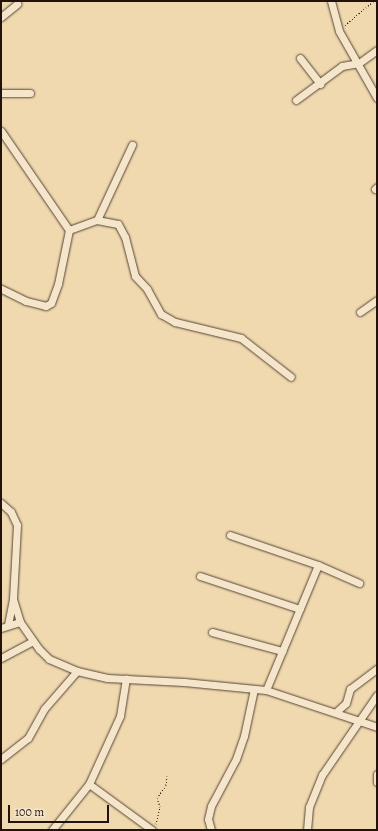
<!DOCTYPE html>
<style>
body{margin:0}
#map{position:relative;width:378px;height:831px;overflow:hidden;background:#f0d9af;font-family:Alegreya,serif}
div>[style]{position:absolute}
.path>*{height:1px;margin-top:-0.5px;transform-origin:0;background:repeating-linear-gradient(90deg,#21120c 0 1px,transparent 0 3px)}
.roads{filter:drop-shadow(0 0 1px #554435) drop-shadow(0 0 1px #554435)}
.street>*{height:7px;margin:-3.5px;padding:0 3.5px;transform-origin:3.5px;border-radius:3.5px;background:#f5e6cb}
span{translate:-50% -50%;white-space:nowrap;text-align:center;line-height:1.15;-webkit-text-stroke:3px #f5e6cb;paint-order:stroke}
.frame{position:absolute;inset:0;border:2px solid #21120c;pointer-events:none}
.scale{position:absolute;left:8px;top:805px;width:101px;height:18px;box-sizing:border-box;border:2px solid #21120c;border-top:0;padding-left:5px;font-size:12px;line-height:14px;white-space:nowrap;color:#21120c;-webkit-text-stroke:3px #f5e6cb;paint-order:stroke}
</style>
<div id="map">
<div class="path">
<div style="left:345px;top:25px;width:38px;rotate:-40deg"></div>
<div style="left:156px;top:824px;width:17px;rotate:-77deg"></div>
<div style="left:160px;top:807px;width:9px;rotate:-108deg"></div>
<div style="left:157px;top:798px;width:16px;rotate:-55deg"></div>
<div style="left:166px;top:785px;width:9px;rotate:-84deg"></div>
</div>
<div class="roads">
<div class="street">
<div style="left:331px;top:1px;width:31px;rotate:75deg"></div>
<div style="left:339px;top:31px;width:77px;rotate:60.4deg"></div>
<div style="left:1px;top:17px;width:21px;rotate:-39deg"></div>
<div style="left:300px;top:58px;width:33px;rotate:52deg"></div>
<div style="left:1px;top:93px;width:29px"></div>
<div style="left:296px;top:100px;width:57px;rotate:-36.5deg"></div>
<div style="left:342px;top:66px;width:17px;rotate:-10deg"></div>
<div style="left:359px;top:63px;width:22px;rotate:-36deg"></div>
<div style="left:1px;top:131px;width:120px;rotate:55.5deg"></div>
<div style="left:69px;top:230px;width:55px;rotate:101.5deg"></div>
<div style="left:58px;top:284px;width:20px;rotate:110deg"></div>
<div style="left:51px;top:303px;width:6px;rotate:149deg"></div>
<div style="left:46px;top:306px;width:21px;rotate:-166deg"></div>
<div style="left:26px;top:301px;width:28px;rotate:-154deg"></div>
<div style="left:375px;top:189px;width:3px;rotate:-45deg"></div>
<div style="left:97px;top:220px;width:83px;rotate:-65deg"></div>
<div style="left:69px;top:230px;width:30px;rotate:-20deg"></div>
<div style="left:97px;top:220px;width:21px;rotate:11deg"></div>
<div style="left:118px;top:224px;width:15px;rotate:62deg"></div>
<div style="left:125px;top:237px;width:40px;rotate:75.6deg"></div>
<div style="left:135px;top:276px;width:18px;rotate:47deg"></div>
<div style="left:147px;top:289px;width:29px;rotate:61deg"></div>
<div style="left:161px;top:314px;width:16px;rotate:30deg"></div>
<div style="left:175px;top:322px;width:68px;rotate:13.6deg"></div>
<div style="left:241px;top:338px;width:63px;rotate:38deg"></div>
<div style="left:360px;top:312px;width:21px;rotate:-35deg"></div>
<div style="left:1px;top:503px;width:13px;rotate:42deg"></div>
<div style="left:11px;top:512px;width:14px;rotate:65deg"></div>
<div style="left:17px;top:525px;width:74px;rotate:93.1deg"></div>
<div style="left:13px;top:599px;width:26px;rotate:101deg"></div>
<div style="left:230px;top:535px;width:93px;rotate:18.8deg"></div>
<div style="left:200px;top:576px;width:105px;rotate:18.3deg"></div>
<div style="left:13px;top:599px;width:24px;rotate:73deg"></div>
<div style="left:20px;top:622px;width:33px;rotate:55deg"></div>
<div style="left:39px;top:649px;width:14px;rotate:45deg"></div>
<div style="left:49px;top:659px;width:30px;rotate:23deg"></div>
<div style="left:77px;top:671px;width:31px;rotate:13deg"></div>
<div style="left:107px;top:678px;width:77px;rotate:3deg"></div>
<div style="left:184px;top:682px;width:82px;rotate:5.6deg"></div>
<div style="left:266px;top:690px;width:117px;rotate:18.4deg"></div>
<div style="left:1px;top:628px;width:20px;rotate:-18deg"></div>
<div style="left:212px;top:632px;width:73px;rotate:15.2deg"></div>
<div style="left:1px;top:658px;width:36px;rotate:-28deg"></div>
<div style="left:266px;top:690px;width:135px;rotate:-67.4deg"></div>
<div style="left:318px;top:565px;width:45px;rotate:23.7deg"></div>
<div style="left:336px;top:712px;width:13px;rotate:-42deg"></div>
<div style="left:346px;top:703px;width:15px;rotate:-74deg"></div>
<div style="left:350px;top:689px;width:34px;rotate:-37deg"></div>
<div style="left:1px;top:759px;width:34px;rotate:-38deg"></div>
<div style="left:28px;top:738px;width:33px;rotate:-61deg"></div>
<div style="left:44px;top:709px;width:50px;rotate:-49deg"></div>
<div style="left:377px;top:774px;width:8px;rotate:90deg"></div>
<div style="left:89px;top:784px;width:78px;rotate:36.1deg"></div>
<div style="left:52px;top:830px;width:59px;rotate:-51.2deg"></div>
<div style="left:89px;top:784px;width:75px;rotate:-65.5deg"></div>
<div style="left:120px;top:716px;width:38px;rotate:-81deg"></div>
<div style="left:211px;top:830px;width:11px;rotate:-105deg"></div>
<div style="left:208px;top:819px;width:13px;rotate:-77deg"></div>
<div style="left:211px;top:806px;width:53px;rotate:-62deg"></div>
<div style="left:236px;top:759px;width:24px;rotate:-71deg"></div>
<div style="left:244px;top:736px;width:48px;rotate:-78deg"></div>
<div style="left:307px;top:830px;width:23px;rotate:-85deg"></div>
<div style="left:309px;top:807px;width:35px;rotate:-68deg"></div>
<div style="left:322px;top:775px;width:97px;rotate:-55.5deg"></div>
</div>
</div>
<div class="frame"></div>
<div class="scale">100 m</div>
</div>
